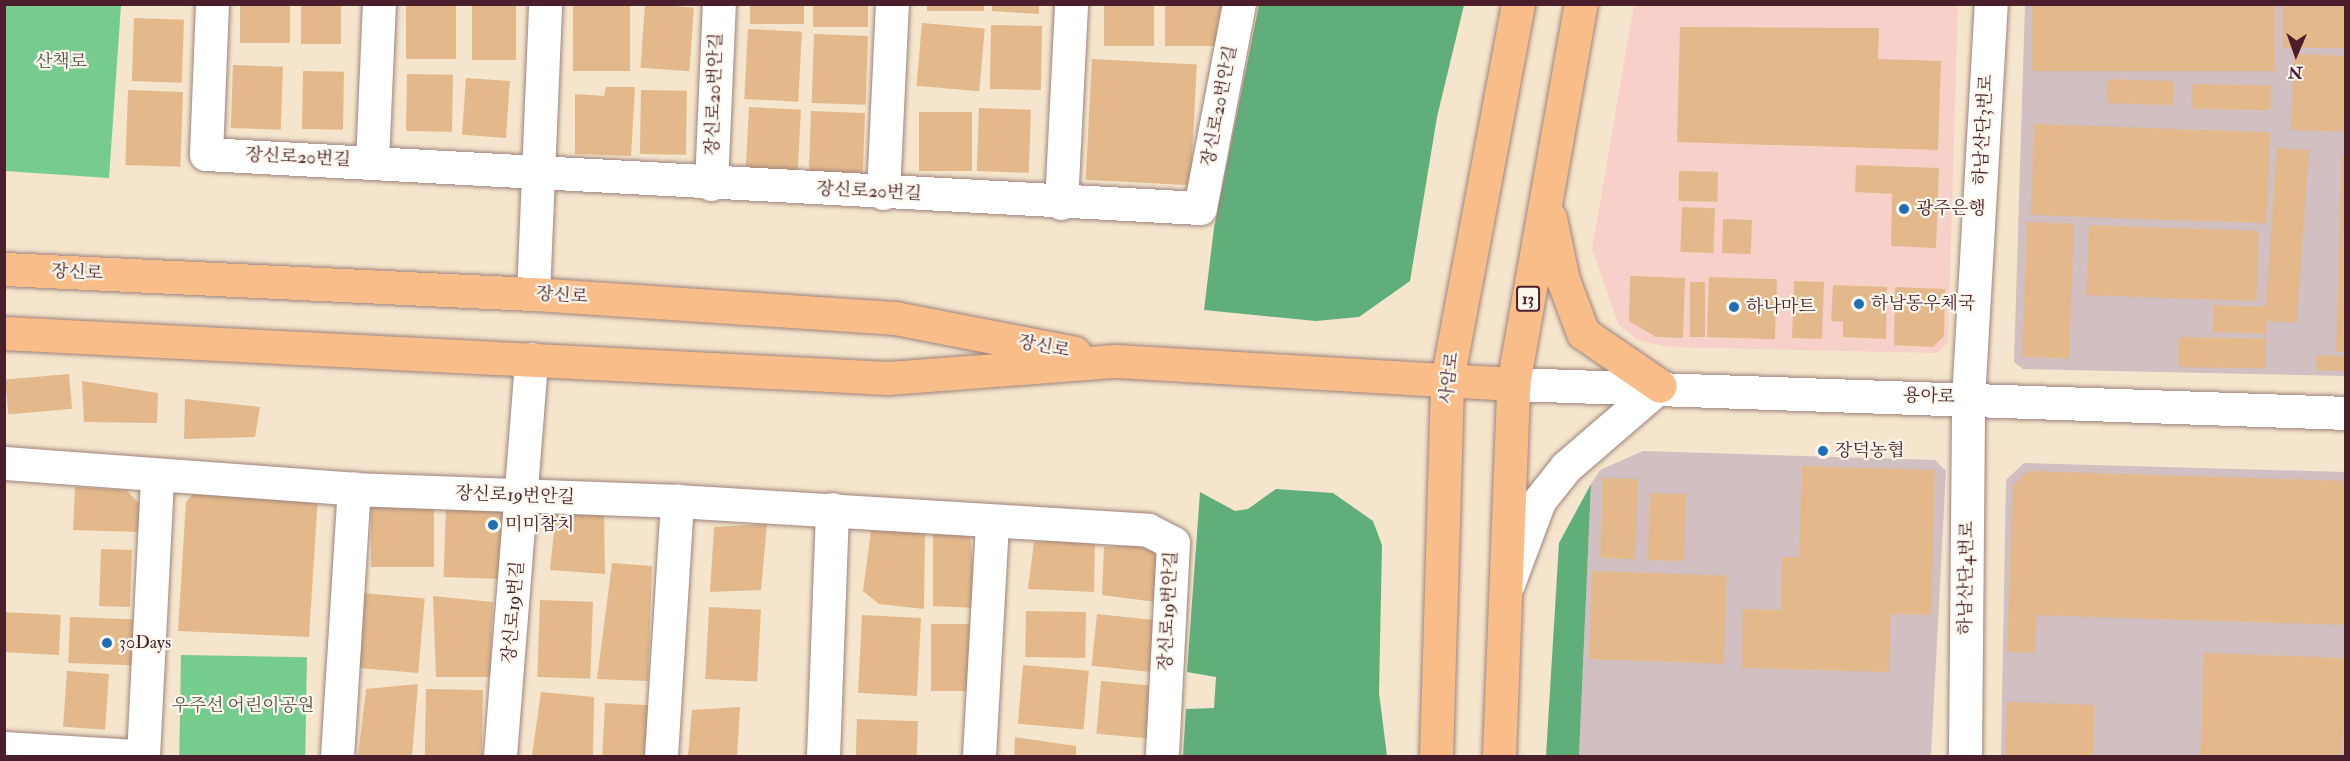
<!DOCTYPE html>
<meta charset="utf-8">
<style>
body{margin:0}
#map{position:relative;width:2350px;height:761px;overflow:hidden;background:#f4e5cc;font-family:"IM FELL Double Pica","Noto Serif KR",serif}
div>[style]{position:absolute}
.built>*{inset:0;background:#f7d1c9}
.industrial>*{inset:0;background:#d2bfc1}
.green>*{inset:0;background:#76cb8f;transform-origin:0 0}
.forest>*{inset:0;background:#60af7a}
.building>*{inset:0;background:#e3b98b;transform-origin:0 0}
.roads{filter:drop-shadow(0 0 2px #9f827c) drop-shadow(0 0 2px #9f827c)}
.minor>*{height:33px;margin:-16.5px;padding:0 16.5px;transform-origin:16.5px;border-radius:16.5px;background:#fff}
.major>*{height:33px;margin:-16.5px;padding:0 16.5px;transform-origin:16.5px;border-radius:16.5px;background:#f8bd89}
.dots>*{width:16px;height:16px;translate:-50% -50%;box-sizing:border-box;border:3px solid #fbf7ec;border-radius:50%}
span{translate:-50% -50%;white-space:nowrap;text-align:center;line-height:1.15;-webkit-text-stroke:4.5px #fbf7ec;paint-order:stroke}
.shield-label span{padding:2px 4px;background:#fbf7ec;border:2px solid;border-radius:4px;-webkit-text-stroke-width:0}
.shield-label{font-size:16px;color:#4a1f2b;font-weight:700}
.park-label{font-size:18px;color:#575349}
.street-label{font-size:18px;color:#4a1f2b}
.poi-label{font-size:18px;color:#4a1f2b}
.left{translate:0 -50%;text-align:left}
.frame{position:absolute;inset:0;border:6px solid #4a1f2b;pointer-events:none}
.north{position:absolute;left:2266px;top:24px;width:60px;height:60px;-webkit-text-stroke:4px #fbf7ec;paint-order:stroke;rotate:182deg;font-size:16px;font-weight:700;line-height:24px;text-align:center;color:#4a1f2b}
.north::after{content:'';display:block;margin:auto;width:21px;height:27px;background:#4a1f2b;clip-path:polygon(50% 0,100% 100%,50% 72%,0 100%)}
</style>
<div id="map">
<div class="built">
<div style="clip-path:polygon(1634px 5px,1958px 5px,1948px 343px,1937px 353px,1667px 347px,1638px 340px,1618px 324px,1592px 249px)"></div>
</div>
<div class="industrial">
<div style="clip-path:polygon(2025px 5px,2345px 5px,2345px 376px,2023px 369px,2014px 362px)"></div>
<div style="clip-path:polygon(1643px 451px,1935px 460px,1946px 471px,1931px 756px,1579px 756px,1591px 484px,1600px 470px)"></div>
<div style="clip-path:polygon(2024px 463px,2345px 472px,2345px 756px,2001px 756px,2006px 480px)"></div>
</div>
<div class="green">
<div style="clip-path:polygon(4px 5px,121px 5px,109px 178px,5px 171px)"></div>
<div style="left:181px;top:655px;width:126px;height:101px;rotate:1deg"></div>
</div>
<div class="forest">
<div style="clip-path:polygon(1259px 5px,1464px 5px,1437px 117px,1410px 281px,1359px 317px,1316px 321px,1204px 310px,1214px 228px)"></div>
<div style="clip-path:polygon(1591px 484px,1579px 756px,1546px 756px,1559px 543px)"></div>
<div style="clip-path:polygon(1276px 489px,1333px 493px,1373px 521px,1382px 545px,1379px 693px,1387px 756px,1183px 756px,1186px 709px,1214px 708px,1216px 677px,1187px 672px,1200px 492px,1235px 511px,1248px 509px)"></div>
</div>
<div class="building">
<div style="left:240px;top:4px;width:50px;height:39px"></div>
<div style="left:301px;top:4px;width:40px;height:40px"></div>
<div style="left:406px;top:4px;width:50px;height:55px"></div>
<div style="left:573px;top:4px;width:57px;height:67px"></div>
<div style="left:645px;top:4px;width:49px;height:64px;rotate:4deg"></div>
<div style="left:750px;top:4px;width:54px;height:20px"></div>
<div style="left:813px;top:4px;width:55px;height:23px"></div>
<div style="left:927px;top:4px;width:57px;height:7px"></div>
<div style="clip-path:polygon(992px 4px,1039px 4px,1039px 14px,992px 11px)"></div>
<div style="left:1104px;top:4px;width:50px;height:42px"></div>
<div style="left:1165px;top:4px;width:58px;height:42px"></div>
<div style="left:2032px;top:4px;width:243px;height:67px"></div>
<div style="left:2283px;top:4px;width:63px;height:44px"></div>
<div style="left:472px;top:5px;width:44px;height:55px"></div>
<div style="left:134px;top:18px;width:50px;height:63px;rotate:2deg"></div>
<div style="left:922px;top:23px;width:63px;height:63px;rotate:5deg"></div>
<div style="left:991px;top:25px;width:51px;height:64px;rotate:1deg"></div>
<div style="clip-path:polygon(1680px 27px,1879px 28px,1878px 59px,1941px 61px,1938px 150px,1677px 142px)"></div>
<div style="left:748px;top:29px;width:54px;height:70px;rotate:3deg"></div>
<div style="left:814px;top:34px;width:54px;height:69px;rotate:2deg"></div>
<div style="left:2294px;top:54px;width:52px;height:76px;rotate:2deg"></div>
<div style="left:1092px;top:59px;width:105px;height:121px;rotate:3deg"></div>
<div style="left:233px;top:65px;width:50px;height:63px;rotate:2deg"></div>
<div style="left:303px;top:71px;width:41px;height:58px;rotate:1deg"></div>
<div style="left:407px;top:74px;width:46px;height:57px;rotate:1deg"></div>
<div style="left:466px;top:78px;width:44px;height:57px;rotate:4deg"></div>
<div style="left:2108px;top:79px;width:66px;height:24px;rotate:2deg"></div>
<div style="left:2192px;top:84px;width:79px;height:25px;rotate:1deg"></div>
<div style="clip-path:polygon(606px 87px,635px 87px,631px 156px,575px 154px,575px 94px,604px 96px)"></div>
<div style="left:128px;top:90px;width:55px;height:75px;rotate:2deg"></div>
<div style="left:641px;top:90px;width:46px;height:64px;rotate:1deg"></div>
<div style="left:749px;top:107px;width:52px;height:61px;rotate:3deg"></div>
<div style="left:979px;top:108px;width:52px;height:63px;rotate:2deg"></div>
<div style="left:811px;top:111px;width:54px;height:61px;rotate:2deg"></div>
<div style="left:919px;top:112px;width:53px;height:59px"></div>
<div style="left:2034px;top:124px;width:236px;height:91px;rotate:2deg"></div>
<div style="left:2277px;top:148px;width:32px;height:173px;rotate:4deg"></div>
<div style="clip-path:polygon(2342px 155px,2346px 155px,2346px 352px,2336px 352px)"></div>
<div style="clip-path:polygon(1856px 165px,1939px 168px,1936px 248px,1891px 246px,1892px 194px,1855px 192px)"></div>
<div style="left:1679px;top:171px;width:39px;height:30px;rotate:1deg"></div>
<div style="left:1682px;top:207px;width:33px;height:45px;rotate:2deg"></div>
<div style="left:1723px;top:219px;width:29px;height:34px;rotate:2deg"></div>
<div style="left:2027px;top:222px;width:47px;height:135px;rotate:2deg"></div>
<div style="left:2089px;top:225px;width:170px;height:70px;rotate:2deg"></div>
<div style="clip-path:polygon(1630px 276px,1685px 278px,1683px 338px,1656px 337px,1629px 321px)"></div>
<div style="left:1709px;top:277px;width:68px;height:60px;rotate:2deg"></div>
<div style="left:1794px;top:281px;width:30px;height:57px;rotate:2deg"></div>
<div style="left:1690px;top:282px;width:15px;height:55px"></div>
<div style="clip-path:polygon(1833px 285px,1887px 287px,1886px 339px,1843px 337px,1843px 322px,1831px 321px)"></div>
<div style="clip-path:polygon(1895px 287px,1945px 289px,1944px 336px,1933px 347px,1894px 345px)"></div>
<div style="left:2214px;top:305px;width:53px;height:27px;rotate:2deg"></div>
<div style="left:2179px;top:337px;width:87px;height:30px;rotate:1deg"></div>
<div style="left:2317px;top:355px;width:29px;height:15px;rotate:2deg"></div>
<div style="left:69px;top:374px;width:35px;height:64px;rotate:85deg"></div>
<div style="clip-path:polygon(82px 381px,158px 393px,157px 423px,84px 422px)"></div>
<div style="clip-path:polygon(185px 399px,260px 407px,255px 437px,184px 439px)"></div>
<div style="clip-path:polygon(1802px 466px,1935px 470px,1931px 615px,1891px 614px,1889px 672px,1742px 668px,1743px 609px,1781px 610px,1782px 557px,1799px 557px)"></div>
<div style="clip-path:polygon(2029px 471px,2346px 481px,2346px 625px,2036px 615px,2035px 653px,2007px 652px,2013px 486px)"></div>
<div style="left:1603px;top:478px;width:35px;height:80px;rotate:2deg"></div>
<div style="clip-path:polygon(75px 487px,126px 490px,140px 504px,139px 532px,73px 530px)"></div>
<div style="clip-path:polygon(196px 491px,318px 496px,309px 637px,178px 631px,186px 502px)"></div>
<div style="left:1650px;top:493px;width:36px;height:67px;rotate:2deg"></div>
<div style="left:371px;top:505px;width:63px;height:62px"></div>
<div style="left:446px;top:506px;width:58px;height:71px;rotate:2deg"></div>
<div style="clip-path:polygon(604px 509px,605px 574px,550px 570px,556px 512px)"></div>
<div style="clip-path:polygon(767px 524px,761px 590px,710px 592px,714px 527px)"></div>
<div style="clip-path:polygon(925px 529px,924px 609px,879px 604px,863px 591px,871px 531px)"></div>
<div style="clip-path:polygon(933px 531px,970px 532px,976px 608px,933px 606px)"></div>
<div style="clip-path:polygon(1095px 539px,1094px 592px,1028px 589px,1034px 542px)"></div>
<div style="clip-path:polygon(1162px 543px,1163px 603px,1102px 595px,1104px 547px)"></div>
<div style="left:132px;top:550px;width:57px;height:31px;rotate:92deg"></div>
<div style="clip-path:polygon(612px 563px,652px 566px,648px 681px,597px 679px)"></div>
<div style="left:1592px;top:571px;width:135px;height:88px;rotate:2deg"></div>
<div style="left:363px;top:593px;width:62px;height:75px;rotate:5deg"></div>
<div style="clip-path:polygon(433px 596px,493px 602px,490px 677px,436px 677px)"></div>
<div style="left:540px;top:600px;width:53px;height:77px;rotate:2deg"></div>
<div style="left:709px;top:607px;width:52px;height:72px;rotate:3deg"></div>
<div style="left:1026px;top:611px;width:60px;height:46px;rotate:1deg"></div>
<div style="left:4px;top:612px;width:57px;height:40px;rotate:3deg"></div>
<div style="left:1097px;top:614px;width:62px;height:52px;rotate:6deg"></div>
<div style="left:70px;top:617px;width:63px;height:46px;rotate:2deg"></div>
<div style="left:921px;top:618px;width:78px;height:59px;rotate:93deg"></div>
<div style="left:931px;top:624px;width:42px;height:67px"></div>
<div style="left:2204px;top:653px;width:142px;height:103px;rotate:2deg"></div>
<div style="left:1023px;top:665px;width:66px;height:59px;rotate:5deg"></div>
<div style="left:67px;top:671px;width:42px;height:56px;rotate:4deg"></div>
<div style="left:1101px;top:681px;width:56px;height:53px;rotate:5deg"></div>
<div style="clip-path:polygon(418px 684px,412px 756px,358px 756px,366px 689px)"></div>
<div style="left:426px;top:689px;width:57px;height:67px;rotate:1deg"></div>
<div style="clip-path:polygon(541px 692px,594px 697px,593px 756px,532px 756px)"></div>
<div style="left:2007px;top:702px;width:88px;height:54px;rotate:2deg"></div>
<div style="left:605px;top:703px;width:45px;height:53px;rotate:3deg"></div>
<div style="clip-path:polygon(740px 707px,737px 756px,688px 756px,692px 710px)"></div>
<div style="left:857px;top:719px;width:61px;height:37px;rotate:2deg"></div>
<div style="clip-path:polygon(1015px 737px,1076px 746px,1076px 756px,1014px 756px)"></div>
</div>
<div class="roads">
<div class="minor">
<div style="left:212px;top:4px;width:150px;rotate:92.3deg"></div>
<div style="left:206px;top:154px;width:995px;rotate:3.11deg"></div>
<div style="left:1200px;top:208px;width:208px;rotate:-79.2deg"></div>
<div style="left:372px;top:162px;width:158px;rotate:-87.5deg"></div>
<div style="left:711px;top:184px;width:180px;rotate:-87.5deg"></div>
<div style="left:883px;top:193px;width:189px;rotate:-87.3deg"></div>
<div style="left:1061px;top:203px;width:199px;rotate:-87.1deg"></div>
<div style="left:533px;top:294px;width:290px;rotate:-87.6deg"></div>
<div style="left:1513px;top:384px;width:834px;rotate:1.99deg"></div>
<div style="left:4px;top:463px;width:351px;rotate:4.2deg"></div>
<div style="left:354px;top:489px;width:323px;rotate:2.1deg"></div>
<div style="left:677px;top:501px;width:472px;rotate:3.5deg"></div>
<div style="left:1148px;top:530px;width:28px;rotate:27deg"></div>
<div style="left:1173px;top:543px;width:213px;rotate:93deg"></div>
<div style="left:1508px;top:584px;width:89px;rotate:-69.5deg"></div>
<div style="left:1539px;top:501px;width:43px;rotate:-51.5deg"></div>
<div style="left:1566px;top:467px;width:124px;rotate:-40.8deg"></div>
<div style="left:4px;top:748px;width:131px;rotate:3.5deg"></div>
<div style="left:143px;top:756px;width:281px;rotate:-87.1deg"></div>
<div style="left:337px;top:756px;width:268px;rotate:-86.4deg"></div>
<div style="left:500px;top:756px;width:398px;rotate:-85.5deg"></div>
<div style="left:661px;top:756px;width:256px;rotate:-86.4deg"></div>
<div style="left:823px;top:756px;width:247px;rotate:-87.9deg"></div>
<div style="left:979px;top:756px;width:233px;rotate:-86.8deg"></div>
<div style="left:1965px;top:756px;width:357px;rotate:-89.5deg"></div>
<div style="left:1968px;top:399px;width:396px;rotate:-86.7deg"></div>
</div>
<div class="major">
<div style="left:1550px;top:218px;width:63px;rotate:78.2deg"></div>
<div style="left:1563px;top:280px;width:57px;rotate:69.3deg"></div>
<div style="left:1583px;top:333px;width:93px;rotate:34.5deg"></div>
<div style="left:4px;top:269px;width:530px;rotate:2.71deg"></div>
<div style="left:533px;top:294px;width:363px;rotate:3.8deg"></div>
<div style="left:895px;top:318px;width:183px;rotate:11deg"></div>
<div style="left:4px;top:333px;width:885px;rotate:2.91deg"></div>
<div style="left:888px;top:378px;width:228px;rotate:-4.3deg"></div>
<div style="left:1115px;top:361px;width:399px;rotate:3.3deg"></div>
<div style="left:1436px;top:756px;width:376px;rotate:-88.3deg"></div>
<div style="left:1447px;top:380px;width:383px;rotate:-79.3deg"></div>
<div style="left:1499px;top:756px;width:372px;rotate:-87.8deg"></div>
<div style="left:1513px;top:384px;width:386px;rotate:-79.9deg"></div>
</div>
</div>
<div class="dots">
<div style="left:1904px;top:209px;background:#1f6fb2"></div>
<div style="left:1859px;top:304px;background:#1f6fb2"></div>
<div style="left:1734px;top:307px;background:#1f6fb2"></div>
<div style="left:1823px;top:451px;background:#1f6fb2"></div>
<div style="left:493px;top:525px;background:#1f6fb2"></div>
<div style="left:107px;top:643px;background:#1f6fb2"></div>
</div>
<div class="shield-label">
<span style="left:1528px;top:299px">13</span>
</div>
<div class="park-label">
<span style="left:61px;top:62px">산책로</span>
<span style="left:243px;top:706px">우주선 어린이공원</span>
</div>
<div class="street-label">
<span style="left:715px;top:94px;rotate:-88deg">장신로20번안길</span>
<span style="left:1220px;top:106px;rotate:-79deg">장신로20번안길</span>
<span style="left:1984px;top:130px;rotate:-87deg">하남산단3번로</span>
<span style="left:298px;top:158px;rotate:3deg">장신로20번길</span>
<span style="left:869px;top:192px;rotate:3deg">장신로20번길</span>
<span style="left:77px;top:273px;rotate:3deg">장신로</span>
<span style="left:562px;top:296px;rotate:4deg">장신로</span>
<span style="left:1044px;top:347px;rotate:11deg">장신로</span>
<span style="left:1450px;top:378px;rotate:-83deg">사암로</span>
<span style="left:1929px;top:397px;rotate:2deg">용아로</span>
<span style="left:515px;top:496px;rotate:2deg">장신로19번안길</span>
<span style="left:1967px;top:578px;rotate:-89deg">하남산단4번로</span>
<span style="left:1169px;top:611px;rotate:-87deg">장신로19번안길</span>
<span style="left:514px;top:612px;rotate:-85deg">장신로19번길</span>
</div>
<div class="poi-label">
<span class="left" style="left:1916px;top:209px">광주은행</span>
<span class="left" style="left:1871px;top:304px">하남동우체국</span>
<span class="left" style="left:1746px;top:307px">하나마트</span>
<span class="left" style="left:1835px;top:451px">장덕농협</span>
<span class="left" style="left:505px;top:525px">미미참치</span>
<span class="left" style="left:119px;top:643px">30Days</span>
</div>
<div class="frame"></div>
<div class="north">N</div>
</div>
